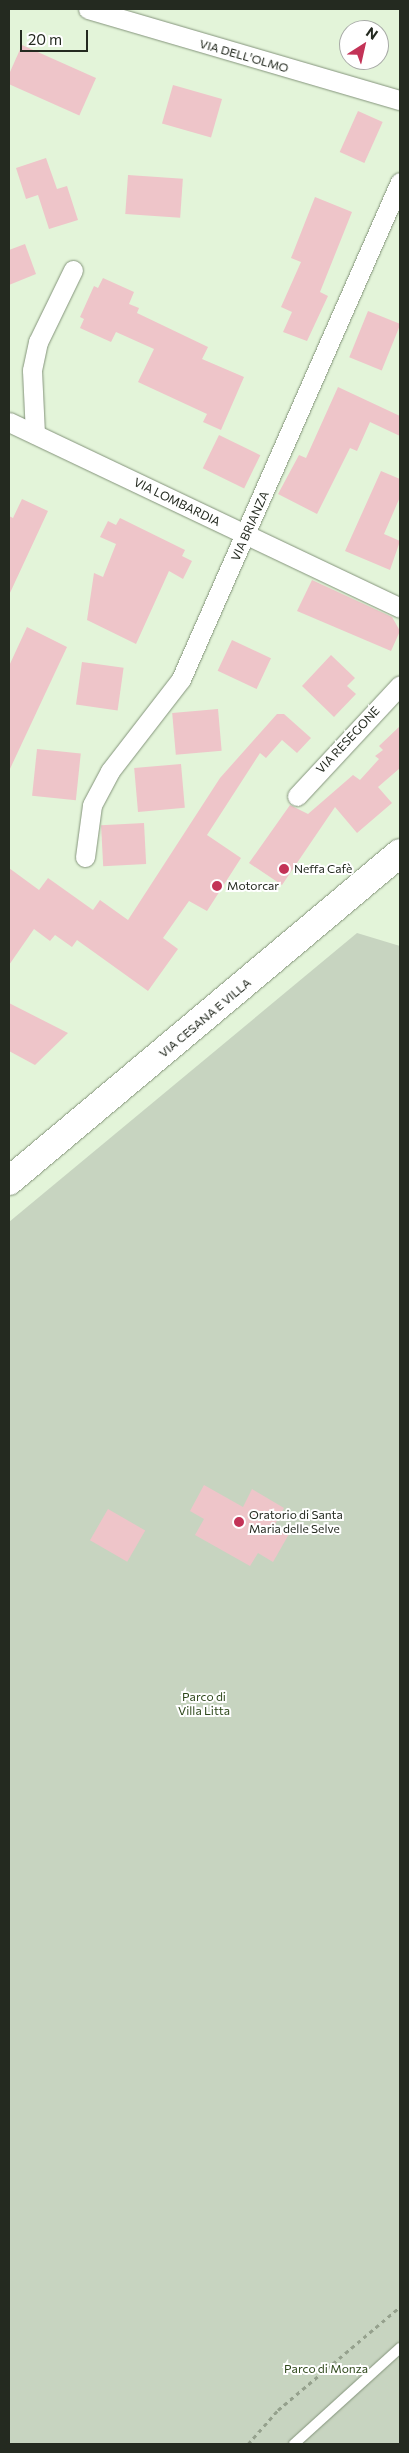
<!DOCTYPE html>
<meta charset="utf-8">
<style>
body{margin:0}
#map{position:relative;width:409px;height:2453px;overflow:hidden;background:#e3f4d9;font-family:Commissioner,sans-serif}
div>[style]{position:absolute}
.green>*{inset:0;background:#c7d4c0}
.building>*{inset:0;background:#eec5c9;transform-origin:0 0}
.path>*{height:3px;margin-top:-1.5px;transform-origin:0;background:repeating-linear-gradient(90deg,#95a18d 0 4px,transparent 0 8px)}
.roads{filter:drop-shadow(0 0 1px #84947b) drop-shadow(0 0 1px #84947b)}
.service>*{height:10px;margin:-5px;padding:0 5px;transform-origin:5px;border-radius:5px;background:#fff}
.minor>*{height:19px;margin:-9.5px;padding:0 9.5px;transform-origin:9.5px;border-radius:9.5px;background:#fff}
.secondary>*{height:28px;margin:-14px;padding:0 14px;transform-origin:14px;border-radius:14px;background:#fff}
.dots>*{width:14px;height:14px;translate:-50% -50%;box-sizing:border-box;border:2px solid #fff;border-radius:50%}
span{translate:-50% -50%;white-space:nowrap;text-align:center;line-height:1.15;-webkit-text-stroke:4px #fff;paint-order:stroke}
.street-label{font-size:12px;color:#242a20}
.poi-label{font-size:12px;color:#242a20}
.left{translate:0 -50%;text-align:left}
.park-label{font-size:12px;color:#2e481b}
.frame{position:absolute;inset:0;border:10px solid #242a20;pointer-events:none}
.north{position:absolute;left:339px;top:20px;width:50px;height:50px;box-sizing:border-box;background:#fff;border:1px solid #a7aaa6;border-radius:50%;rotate:35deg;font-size:14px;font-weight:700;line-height:20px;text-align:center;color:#242a20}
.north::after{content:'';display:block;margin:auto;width:18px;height:22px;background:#c33357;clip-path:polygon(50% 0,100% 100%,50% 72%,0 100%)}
.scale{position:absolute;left:20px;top:30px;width:68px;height:22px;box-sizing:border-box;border:2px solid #242a20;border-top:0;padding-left:6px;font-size:15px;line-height:18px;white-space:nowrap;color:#242a20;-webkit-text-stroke:4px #fff;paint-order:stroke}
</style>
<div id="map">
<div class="green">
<div style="clip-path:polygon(357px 933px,400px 946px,400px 2444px,9px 2444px,9px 1222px)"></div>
</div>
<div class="building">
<div style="left:22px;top:45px;width:81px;height:41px;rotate:24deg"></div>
<div style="left:173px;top:85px;width:51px;height:40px;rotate:16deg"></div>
<div style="left:358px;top:111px;width:27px;height:45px;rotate:24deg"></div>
<div style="clip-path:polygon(46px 158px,57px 189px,67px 186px,78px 220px,49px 229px,38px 195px,26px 199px,16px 168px)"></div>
<div style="left:128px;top:175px;width:55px;height:39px;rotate:4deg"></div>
<div style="clip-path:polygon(315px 197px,352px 212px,320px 292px,328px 296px,307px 341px,283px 332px,292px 312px,281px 307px,301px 262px,291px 258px)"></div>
<div style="clip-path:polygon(25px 244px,36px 274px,9px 285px,9px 250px)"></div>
<div style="clip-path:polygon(103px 278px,134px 292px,129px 304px,139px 308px,137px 313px,208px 347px,202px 359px,244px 377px,221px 430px,203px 422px,207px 414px,138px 382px,154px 349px,116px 332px,111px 342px,80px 328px,84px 319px,80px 317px,94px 286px,98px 288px)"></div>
<div style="left:368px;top:311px;width:35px;height:50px;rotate:22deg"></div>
<div style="clip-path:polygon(338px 387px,400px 416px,400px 436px,370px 422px,357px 451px,350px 448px,317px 514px,278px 494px,299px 455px,306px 458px)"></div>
<div style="left:219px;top:435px;width:46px;height:37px;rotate:26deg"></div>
<div style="clip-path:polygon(381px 471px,400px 479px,400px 497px,384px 534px,400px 541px,390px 570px,345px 551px)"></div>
<div style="clip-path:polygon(22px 499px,48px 511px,9px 595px,9px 516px,13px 518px)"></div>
<div style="clip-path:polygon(120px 518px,185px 550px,182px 556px,192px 561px,183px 579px,169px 571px,136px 644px,87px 620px,94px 573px,103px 577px,116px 544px,100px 537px,108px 521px,116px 525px)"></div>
<div style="clip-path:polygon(312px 580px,392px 617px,400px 631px,391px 651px,297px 611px)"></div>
<div style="clip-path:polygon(27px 627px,67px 647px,9px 771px,9px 666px)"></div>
<div style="left:232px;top:640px;width:43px;height:34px;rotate:25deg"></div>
<div style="clip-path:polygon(331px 655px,355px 678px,347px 686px,356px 694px,334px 717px,302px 686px)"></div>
<div style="left:82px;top:662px;width:42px;height:43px;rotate:8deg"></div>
<div style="left:218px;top:709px;width:42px;height:46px;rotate:85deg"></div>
<div style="clip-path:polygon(277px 714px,284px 714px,311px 738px,297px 753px,282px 740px,266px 758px,260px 753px,207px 835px,241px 858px,207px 911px,189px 901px,163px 938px,178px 949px,148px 991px,77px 940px,72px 947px,55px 935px,50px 941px,34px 929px,9px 965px,9px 868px,39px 890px,48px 878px,93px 910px,100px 900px,128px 920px,220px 778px)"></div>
<div style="clip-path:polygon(400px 726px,400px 768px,378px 787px,392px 803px,357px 833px,335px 807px,282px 885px,249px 863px,290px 805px,308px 814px,353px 775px,360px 780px,379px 759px,375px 756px,383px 750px,379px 746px)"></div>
<div style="left:37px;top:749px;width:44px;height:47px;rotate:6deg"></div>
<div style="left:181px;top:764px;width:44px;height:47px;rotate:85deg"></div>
<div style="left:144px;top:823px;width:41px;height:43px;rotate:87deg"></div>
<div style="clip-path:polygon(9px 1003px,68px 1033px,35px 1065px,9px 1051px)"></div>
<div style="clip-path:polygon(204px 1485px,243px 1507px,252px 1489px,284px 1508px,274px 1526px,289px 1534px,273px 1562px,258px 1553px,250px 1566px,195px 1535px,204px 1519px,190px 1511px)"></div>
<div style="left:108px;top:1509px;width:43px;height:36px;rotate:30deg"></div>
</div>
<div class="path">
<div style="left:248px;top:2444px;width:45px;rotate:-48.6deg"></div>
<div style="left:278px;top:2410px;width:160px;rotate:-40.2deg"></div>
</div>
<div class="roads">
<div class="service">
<div style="left:294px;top:2444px;width:143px;rotate:-42.2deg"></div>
</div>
<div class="minor">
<div style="left:88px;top:9px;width:325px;rotate:16.3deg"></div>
<div style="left:9px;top:422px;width:433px;rotate:25.4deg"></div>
<div style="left:35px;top:434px;width:64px;rotate:-92.7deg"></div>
<div style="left:32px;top:370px;width:29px;rotate:-78deg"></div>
<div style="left:38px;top:342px;width:80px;rotate:-64.1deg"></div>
<div style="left:297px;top:796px;width:151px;rotate:-47.1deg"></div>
<div style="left:85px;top:857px;width:52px;rotate:-82.3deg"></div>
<div style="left:92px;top:805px;width:38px;rotate:-62deg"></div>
<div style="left:110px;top:771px;width:116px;rotate:-52.3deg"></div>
<div style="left:181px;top:679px;width:543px;rotate:-66.22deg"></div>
</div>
<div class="secondary">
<div style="left:9px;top:1181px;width:510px;rotate:-39.99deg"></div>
</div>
</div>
<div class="dots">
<div style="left:284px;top:869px;background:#c33357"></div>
<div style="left:217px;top:886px;background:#c33357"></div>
<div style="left:239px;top:1522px;background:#c33357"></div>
</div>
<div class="street-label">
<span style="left:244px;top:56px;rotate:16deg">VIA DELL'OLMO</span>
<span style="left:177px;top:502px;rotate:26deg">VIA LOMBARDIA</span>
<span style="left:250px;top:526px;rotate:-66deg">VIA BRIANZA</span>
<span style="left:348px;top:740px;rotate:-47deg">VIA RESEGONE</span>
<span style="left:205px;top:1018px;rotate:-40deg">VIA CESANA E VILLA</span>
</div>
<div class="poi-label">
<span class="left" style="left:294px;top:869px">Neffa Cafè</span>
<span class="left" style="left:227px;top:886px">Motorcar</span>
<span class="left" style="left:249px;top:1522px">Oratorio di Santa<br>Maria delle Selve</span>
</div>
<div class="park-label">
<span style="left:204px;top:1704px">Parco di<br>Villa Litta</span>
<span style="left:326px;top:2369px">Parco di Monza</span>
</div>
<div class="frame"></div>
<div class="north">N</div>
<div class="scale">20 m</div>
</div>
